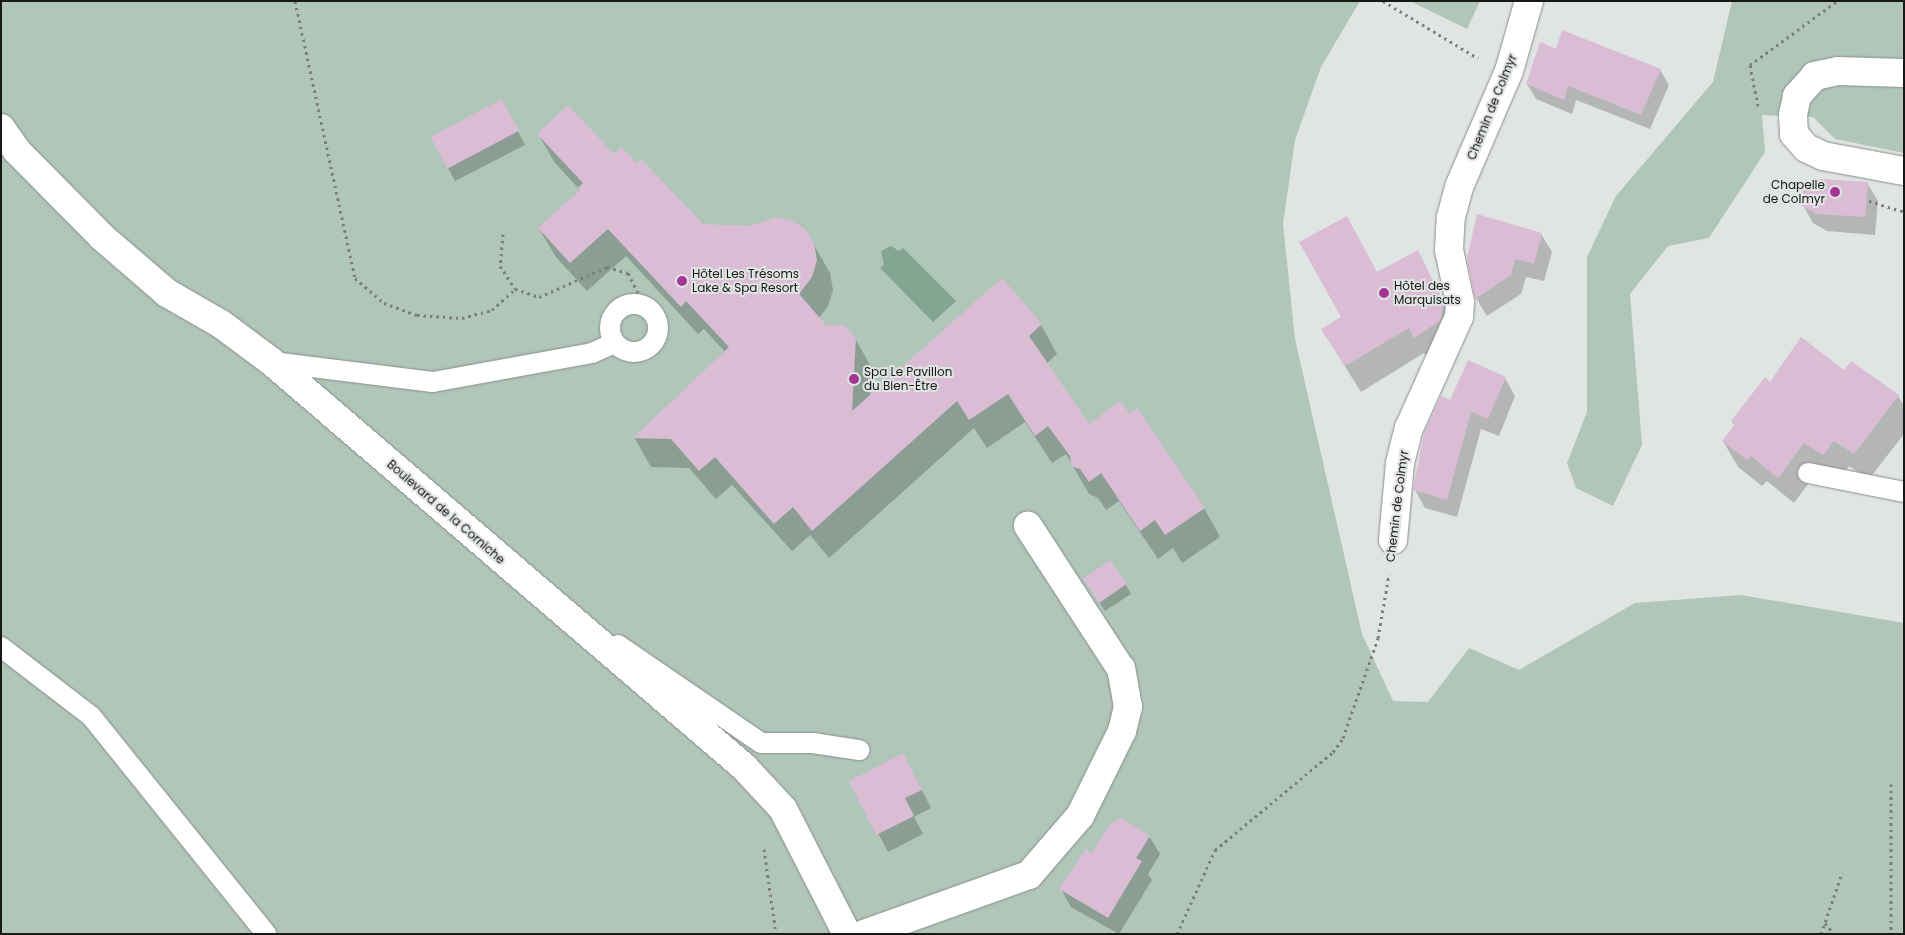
<!DOCTYPE html>
<meta charset="utf-8">
<style>
body{margin:0}
#map{position:relative;width:1905px;height:935px;overflow:hidden;background:#e0e4e2;font-family:Poppins,sans-serif}
div>[style]{position:absolute}
.green>*{inset:0;background:#afc6b9}
.water>*{inset:0;background:#84a592}
.shadow>*{inset:0;background:#0003}
.building>*{inset:0;background:#dabdd4;transform-origin:0 0}
.path>*{height:3px;margin-top:-1.5px;transform-origin:0;background:repeating-linear-gradient(90deg,#7c7e7d 0 2.5px,transparent 0 6.5px)}
.roads{filter:drop-shadow(0 0 1px #8a8e8c) drop-shadow(0 0 1px #8a8e8c)}
.lane>*{height:20px;margin:-10px;padding:0 10px;transform-origin:10px;border-radius:10px;background:#fff}
.lane>.ring{margin:-10px;padding:0;box-sizing:content-box;background:none;border:20px solid #fff;border-radius:50%}
.street>*{height:28px;margin:-14px;padding:0 14px;transform-origin:14px;border-radius:14px;background:#fff}
.dots>*{width:14px;height:14px;translate:-50% -50%;box-sizing:border-box;border:2px solid #e0e4e2;border-radius:50%}
span{translate:-50% -50%;white-space:nowrap;text-align:center;line-height:1.15;-webkit-text-stroke:4px #e0e4e2;paint-order:stroke}
.street-label{font-size:12px;color:#171817}
.poi-label{font-size:12px;color:#171817}
.right{translate:-100% -50%;text-align:right}
.left{translate:0 -50%;text-align:left}
.frame{position:absolute;inset:0;border:2px solid #171817;pointer-events:none}
</style>
<div id="map">
<div class="green">
<div style="clip-path:polygon(1px 1px,1360px 1px,1321px 67px,1295px 140px,1283px 224px,1295px 339px,1362px 634px,1393px 701px,1428px 702px,1469px 648px,1519px 670px,1635px 603px,1741px 595px,1904px 623px,1904px 934px,1px 934px)"></div>
<div style="clip-path:polygon(1410px 1px,1480px 1px,1467px 29px)"></div>
<div style="clip-path:polygon(1732px 1px,1904px 1px,1904px 153px,1835px 139px,1813px 117px,1762px 115px,1765px 152px,1709px 238px,1668px 246px,1630px 294px,1642px 445px,1613px 506px,1576px 488px,1567px 463px,1587px 412px,1587px 257px,1616px 196px,1713px 82px)"></div>
</div>
<div class="water">
<div style="clip-path:polygon(891px 246px,899px 251px,903px 248px,956px 301px,933px 322px,880px 268px,884px 265px,881px 251px)"></div>
</div>
<div class="shadow">
<div style="clip-path:polygon(1557px 51px,1660px 70px,1669px 85px,1650px 129px,1576px 100px,1572px 114px,1536px 99px,1527px 84px)"></div>
<div style="clip-path:polygon(509px 114px,525px 145px,455px 181px,448px 168px)"></div>
<div style="clip-path:polygon(538px 134px,614px 156px,702px 225px,813px 243px,830px 273px,833px 290px,828px 306px,819px 318px,826px 326px,855px 338px,871px 367px,870px 397px,1041px 325px,1057px 354px,1046px 364px,1088px 426px,1204px 508px,1220px 537px,1182px 563px,1173px 548px,1158px 559px,1119px 501px,1106px 510px,1098px 498px,1089px 494px,1066px 454px,1052px 463px,1025px 422px,987px 448px,974px 428px,829px 558px,810px 535px,792px 551px,732px 485px,716px 499px,689px 468px,651px 467px,635px 439px,725px 352px,704px 329px,698px 334px,626px 256px,587px 291px,556px 257px,539px 229px,581px 191px,555px 163px)"></div>
<div style="clip-path:polygon(1867px 183px,1878px 201px,1875px 235px,1827px 231px,1813px 223px,1803px 205px)"></div>
<div style="clip-path:polygon(1541px 234px,1552px 252px,1544px 281px,1526px 277px,1521px 294px,1487px 316px,1476px 298px,1468px 258px)"></div>
<div style="clip-path:polygon(1417px 251px,1458px 330px,1430px 363px,1424px 353px,1361px 392px,1322px 330px,1343px 317px,1377px 273px)"></div>
<div style="clip-path:polygon(1845px 372px,1898px 396px,1904px 406px,1904px 434px,1869px 479px,1849px 466px,1839px 480px,1820px 468px,1794px 503px,1767px 481px,1762px 486px,1738px 467px,1723px 441px,1735px 426px,1732px 421px,1770px 384px)"></div>
<div style="clip-path:polygon(1505px 378px,1515px 396px,1499px 436px,1481px 429px,1457px 517px,1425px 508px,1415px 490px,1450px 402px)"></div>
<div style="clip-path:polygon(1126px 585px,1131px 594px,1105px 611px,1090px 588px)"></div>
<div style="clip-path:polygon(913px 773px,931px 808px,914px 817px,923px 834px,888px 852px,851px 782px)"></div>
<div style="clip-path:polygon(1149px 836px,1160px 854px,1148px 874px,1152px 880px,1119px 934px,1071px 907px,1061px 889px)"></div>
</div>
<div class="building">
<div style="clip-path:polygon(1562px 30px,1661px 69px,1641px 115px,1568px 86px,1564px 100px,1526px 84px,1540px 42px,1556px 49px)"></div>
<div style="left:502px;top:99px;width:36px;height:81px;rotate:62deg"></div>
<div style="clip-path:polygon(568px 105px,614px 154px,621px 147px,637px 163px,641px 159px,703px 224px,749px 226px,777px 217px,793px 221px,805px 229px,814px 243px,817px 260px,812px 277px,799px 294px,826px 325px,845px 326px,856px 338px,852px 411px,1002px 278px,1042px 324px,1029px 336px,1089px 424px,1120px 401px,1130px 414px,1137px 408px,1205px 508px,1165px 535px,1155px 520px,1140px 531px,1101px 473px,1089px 482px,1080px 469px,1071px 466px,1070px 456px,1048px 426px,1035px 436px,1008px 394px,969px 420px,957px 401px,812px 531px,793px 507px,774px 524px,715px 457px,699px 471px,671px 439px,633px 438px,729px 347px,686px 301px,681px 307px,608px 229px,570px 263px,538px 228px,580px 190px,578px 188px,583px 183px,537px 134px)"></div>
<div style="clip-path:polygon(1821px 179px,1868px 182px,1865px 217px,1816px 214px,1801px 205px,1803px 184px)"></div>
<div style="clip-path:polygon(1477px 214px,1542px 233px,1534px 264px,1515px 259px,1511px 275px,1475px 299px,1467px 258px)"></div>
<div style="clip-path:polygon(1347px 216px,1377px 272px,1418px 250px,1444px 303px,1440px 321px,1414px 338px,1409px 328px,1345px 366px,1321px 329px,1341px 317px,1299px 242px)"></div>
<div style="clip-path:polygon(1801px 337px,1844px 370px,1851px 361px,1899px 395px,1854px 454px,1834px 441px,1823px 455px,1804px 443px,1778px 478px,1751px 456px,1747px 460px,1722px 441px,1735px 424px,1731px 421px,1765px 377px,1770px 382px)"></div>
<div style="clip-path:polygon(1468px 360px,1506px 377px,1488px 419px,1471px 412px,1447px 500px,1413px 490px,1424px 433px,1441px 396px,1450px 400px)"></div>
<div style="left:1110px;top:560px;width:29px;height:33px;rotate:55deg"></div>
<div style="clip-path:polygon(903px 753px,922px 790px,905px 798px,914px 816px,876px 835px,849px 781px)"></div>
<div style="clip-path:polygon(1121px 818px,1150px 836px,1136px 858px,1142px 861px,1108px 918px,1059px 889px,1086px 849px,1092px 853px,1110px 824px)"></div>
</div>
<div class="path">
<div style="left:295px;top:1px;width:283px;rotate:77.8deg"></div>
<div style="left:355px;top:278px;width:38px;rotate:41deg"></div>
<div style="left:384px;top:303px;width:35px;rotate:20deg"></div>
<div style="left:417px;top:315px;width:45px;rotate:3.8deg"></div>
<div style="left:462px;top:318px;width:31px;rotate:-15deg"></div>
<div style="left:492px;top:310px;width:31px;rotate:-42deg"></div>
<div style="left:1383px;top:1px;width:111px;rotate:31deg"></div>
<div style="left:1758px;top:106px;width:42px;rotate:-101deg"></div>
<div style="left:1750px;top:65px;width:108px;rotate:-36.3deg"></div>
<div style="left:1869px;top:201px;width:37px;rotate:17deg"></div>
<div style="left:503px;top:234px;width:32px;rotate:95deg"></div>
<div style="left:500px;top:266px;width:27px;rotate:57deg"></div>
<div style="left:515px;top:289px;width:25px;rotate:18deg"></div>
<div style="left:539px;top:297px;width:74px;rotate:-23.8deg"></div>
<div style="left:607px;top:267px;width:22px;rotate:16deg"></div>
<div style="left:628px;top:273px;width:37px;rotate:63deg"></div>
<div style="left:1891px;top:784px;width:150px;rotate:90deg"></div>
<div style="left:764px;top:849px;width:86px;rotate:82deg"></div>
<div style="left:1825px;top:923px;width:14px;rotate:51deg"></div>
<div style="left:1177px;top:934px;width:92px;rotate:-65.7deg"></div>
<div style="left:1215px;top:850px;width:153px;rotate:-39.7deg"></div>
<div style="left:1333px;top:752px;width:17px;rotate:-54deg"></div>
<div style="left:1343px;top:738px;width:106px;rotate:-70.7deg"></div>
<div style="left:1378px;top:638px;width:65px;rotate:-80.2deg"></div>
<div style="left:1821px;top:934px;width:65px;rotate:-71deg"></div>
</div>
<div class="roads">
<div class="lane">
<div class="ring" style="left:610px;top:304px;width:28px;height:28px"></div>
<div style="left:272px;top:362px;width:162px;rotate:7.1deg"></div>
<div style="left:433px;top:382px;width:162px;rotate:-10.3deg"></div>
<div style="left:592px;top:353px;width:24px;rotate:-24deg"></div>
<div style="left:1808px;top:473px;width:98px;rotate:11.2deg"></div>
<div style="left:618px;top:645px;width:173px;rotate:34.4deg"></div>
<div style="left:761px;top:743px;width:52px"></div>
<div style="left:813px;top:743px;width:47px;rotate:8.7deg"></div>
<div style="left:1px;top:647px;width:113px;rotate:37.5deg"></div>
<div style="left:91px;top:716px;width:280px;rotate:51.2deg"></div>
</div>
<div class="street">
<div style="left:1904px;top:73px;width:66px;rotate:-178.3deg"></div>
<div style="left:1838px;top:71px;width:24px;rotate:168deg"></div>
<div style="left:1815px;top:76px;width:27px;rotate:132deg"></div>
<div style="left:1797px;top:96px;width:19px;rotate:102deg"></div>
<div style="left:1793px;top:115px;width:19px;rotate:87deg"></div>
<div style="left:1794px;top:134px;width:18px;rotate:49deg"></div>
<div style="left:1806px;top:148px;width:19px;rotate:25deg"></div>
<div style="left:1823px;top:156px;width:82px;rotate:10.5deg"></div>
<div style="left:1px;top:128px;width:28px;rotate:55deg"></div>
<div style="left:17px;top:151px;width:121px;rotate:45.3deg"></div>
<div style="left:102px;top:237px;width:86px;rotate:40.7deg"></div>
<div style="left:167px;top:293px;width:62px;rotate:29.9deg"></div>
<div style="left:221px;top:324px;width:64px;rotate:36.7deg"></div>
<div style="left:272px;top:362px;width:622px;rotate:40.63deg"></div>
<div style="left:744px;top:767px;width:57px;rotate:47.1deg"></div>
<div style="left:783px;top:809px;width:140px;rotate:62.9deg"></div>
<div style="left:1393px;top:540px;width:77px;rotate:-84.8deg"></div>
<div style="left:1400px;top:463px;width:36px;rotate:-76deg"></div>
<div style="left:1409px;top:428px;width:122px;rotate:-65.8deg"></div>
<div style="left:1459px;top:317px;width:15px;rotate:-86deg"></div>
<div style="left:1460px;top:302px;width:53px;rotate:-101.9deg"></div>
<div style="left:1449px;top:250px;width:33px;rotate:-87deg"></div>
<div style="left:1451px;top:217px;width:31px;rotate:-75deg"></div>
<div style="left:1459px;top:187px;width:126px;rotate:-66.7deg"></div>
<div style="left:1509px;top:71px;width:73px;rotate:-74.1deg"></div>
<div style="left:864px;top:934px;width:175px;rotate:-19.7deg"></div>
<div style="left:1029px;top:875px;width:78px;rotate:-49.2deg"></div>
<div style="left:1080px;top:816px;width:95px;rotate:-63.7deg"></div>
<div style="left:1122px;top:731px;width:25px;rotate:-76deg"></div>
<div style="left:1128px;top:707px;width:39px;rotate:-100deg"></div>
<div style="left:1121px;top:669px;width:171px;rotate:-123deg"></div>
</div>
</div>
<div class="dots">
<div style="left:1835px;top:192px;background:#a33594"></div>
<div style="left:682px;top:281px;background:#a33594"></div>
<div style="left:1384px;top:293px;background:#a33594"></div>
<div style="left:854px;top:379px;background:#a33594"></div>
</div>
<div class="street-label">
<span style="left:1492px;top:107px;rotate:-68deg">Chemin de Colmyr</span>
<span style="left:1397px;top:506px;rotate:-83deg">Chemin de Colmyr</span>
<span style="left:446px;top:512px;rotate:41deg">Boulevard de la Corniche</span>
</div>
<div class="poi-label">
<span class="right" style="left:1825px;top:192px">Chapelle<br>de Colmyr</span>
<span class="left" style="left:692px;top:281px">Hôtel Les Trésoms<br>Lake &amp; Spa Resort</span>
<span class="left" style="left:1394px;top:293px">Hôtel des<br>Marquisats</span>
<span class="left" style="left:864px;top:379px">Spa Le Pavillon<br>du Bien-Être</span>
</div>
<div class="frame"></div>
</div>
